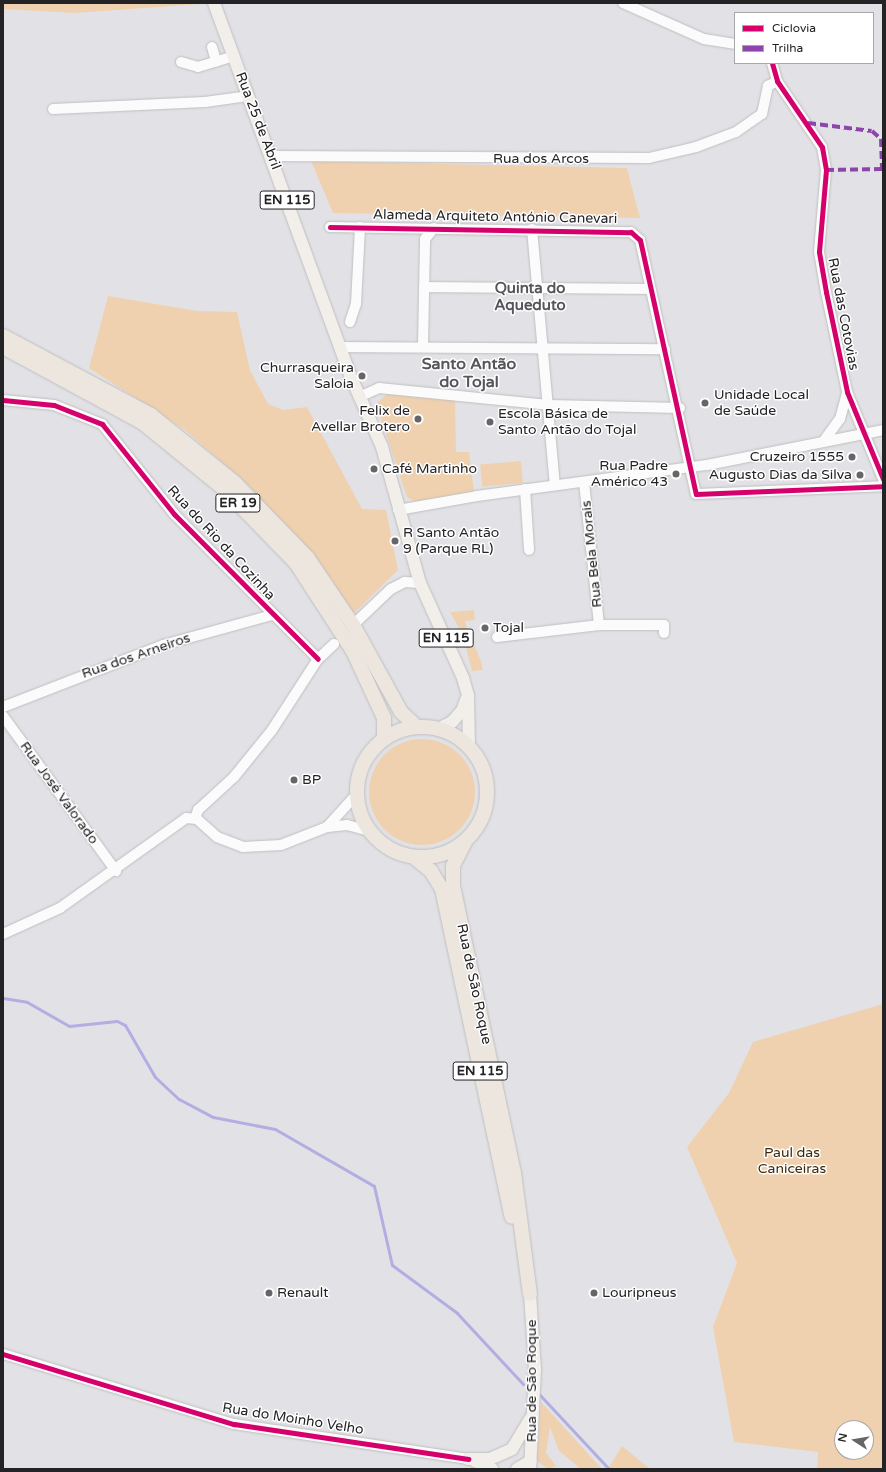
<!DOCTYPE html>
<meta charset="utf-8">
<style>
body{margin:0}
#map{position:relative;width:886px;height:1472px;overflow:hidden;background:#e2e2e6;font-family:"Varela Round",sans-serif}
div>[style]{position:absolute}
.green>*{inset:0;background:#efd1b0;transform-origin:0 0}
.round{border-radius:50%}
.stream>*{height:3px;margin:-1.5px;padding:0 1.5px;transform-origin:1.5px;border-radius:1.5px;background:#b2aee2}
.roads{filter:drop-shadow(0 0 1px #bfbfc1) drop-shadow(0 0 1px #bfbfc1)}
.minor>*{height:10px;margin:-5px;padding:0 5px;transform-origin:5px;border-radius:5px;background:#fbfbfb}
.major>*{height:12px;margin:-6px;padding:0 6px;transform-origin:6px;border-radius:6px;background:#f2efeb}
.highway>*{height:14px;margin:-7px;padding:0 7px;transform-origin:7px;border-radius:7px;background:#ece6df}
.highway>.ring{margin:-7px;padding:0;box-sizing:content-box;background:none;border:14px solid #ece6df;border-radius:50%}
.quiet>*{height:4px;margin-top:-2px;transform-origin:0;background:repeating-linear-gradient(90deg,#8e44ad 0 8px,transparent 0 12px)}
.cycleway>*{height:5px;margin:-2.5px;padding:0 2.5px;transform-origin:2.5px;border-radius:2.5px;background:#d6006c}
.dots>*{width:11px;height:11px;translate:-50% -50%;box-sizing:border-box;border:2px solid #fff;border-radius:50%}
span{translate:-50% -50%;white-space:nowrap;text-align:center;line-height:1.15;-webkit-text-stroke:3px #fff;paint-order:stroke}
.shield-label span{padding:1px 3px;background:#fff;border:1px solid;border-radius:3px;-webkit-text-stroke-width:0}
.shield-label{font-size:13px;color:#232325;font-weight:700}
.street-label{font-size:14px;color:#232325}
.poi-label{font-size:14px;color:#232325}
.right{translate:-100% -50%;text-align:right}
.left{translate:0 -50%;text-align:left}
.park-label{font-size:14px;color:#3f290b}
.neighbourhood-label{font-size:15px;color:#55555a;font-weight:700}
.quarter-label{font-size:16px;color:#55555a;font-weight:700}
.frame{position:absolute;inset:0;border:4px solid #232325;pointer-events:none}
.legend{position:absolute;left:734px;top:12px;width:140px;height:52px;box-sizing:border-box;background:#fff;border:1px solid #a7a7a8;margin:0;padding:5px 7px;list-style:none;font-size:12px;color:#232325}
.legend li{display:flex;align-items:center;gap:8px;height:20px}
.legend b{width:20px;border:1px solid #a7a7a8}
.north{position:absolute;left:834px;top:1420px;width:40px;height:40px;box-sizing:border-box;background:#fff;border:1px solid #a7a7a8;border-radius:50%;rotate:282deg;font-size:11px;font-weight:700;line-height:16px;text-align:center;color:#232325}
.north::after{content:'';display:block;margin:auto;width:14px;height:18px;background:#666669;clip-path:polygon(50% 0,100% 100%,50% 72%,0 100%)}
</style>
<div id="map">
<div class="green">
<div style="clip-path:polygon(4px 3px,200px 3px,200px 4px,75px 13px,3px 9px)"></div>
<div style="clip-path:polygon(311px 161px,627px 168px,640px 218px,333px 213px)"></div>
<div style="clip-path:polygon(108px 296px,197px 311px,237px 312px,250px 370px,268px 404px,283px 410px,307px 407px,362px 509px,386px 510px,398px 570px,354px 613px,303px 546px,249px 486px,185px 430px,89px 368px)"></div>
<div style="clip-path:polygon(387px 394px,455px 400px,456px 452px,469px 452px,474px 492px,416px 502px,407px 497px,376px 404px)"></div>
<div style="left:521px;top:461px;width:22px;height:41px;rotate:85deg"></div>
<div style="clip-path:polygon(474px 610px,475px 620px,465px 621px,470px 639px,465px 639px,450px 612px)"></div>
<div style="clip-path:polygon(474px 645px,481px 661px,483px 670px,472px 671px,466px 647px)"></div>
<div class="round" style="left:369px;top:739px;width:106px;height:106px"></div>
<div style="clip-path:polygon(evenodd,883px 1004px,883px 1469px,817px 1469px,818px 1452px,734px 1442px,713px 1327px,737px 1263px,687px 1147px,729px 1093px,753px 1042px,883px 1004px,842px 1428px,866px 1428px,866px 1452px,842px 1452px,842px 1428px)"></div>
<div style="clip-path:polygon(541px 1402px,602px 1469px,581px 1469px,559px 1451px,550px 1427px,546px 1453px,556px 1466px,548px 1469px,537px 1461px)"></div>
<div style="clip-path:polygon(622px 1446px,650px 1469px,608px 1469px)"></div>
</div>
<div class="stream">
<div style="left:3px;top:998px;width:24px;rotate:9deg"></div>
<div style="left:27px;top:1002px;width:48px;rotate:29.7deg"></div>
<div style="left:69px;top:1026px;width:48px;rotate:-5.9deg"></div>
<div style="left:117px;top:1021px;width:9px;rotate:27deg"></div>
<div style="left:125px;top:1025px;width:60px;rotate:60deg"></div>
<div style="left:155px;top:1077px;width:33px;rotate:43deg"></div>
<div style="left:179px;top:1099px;width:38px;rotate:28deg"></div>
<div style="left:213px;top:1117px;width:63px;rotate:11deg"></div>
<div style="left:275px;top:1129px;width:114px;rotate:29.9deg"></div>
<div style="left:374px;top:1186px;width:81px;rotate:77.2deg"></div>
<div style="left:392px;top:1265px;width:81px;rotate:36.4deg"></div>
<div style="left:457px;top:1313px;width:97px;rotate:47.1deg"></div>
<div style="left:539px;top:1394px;width:103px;rotate:47deg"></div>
</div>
<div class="roads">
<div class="minor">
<div style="left:623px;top:3px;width:89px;rotate:24deg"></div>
<div style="left:704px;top:39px;width:31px;rotate:9deg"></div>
<div style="left:212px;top:47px;width:15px;rotate:74deg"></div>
<div style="left:181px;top:62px;width:18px;rotate:16deg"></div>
<div style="left:198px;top:67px;width:37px;rotate:-17deg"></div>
<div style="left:772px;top:63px;width:19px;rotate:74deg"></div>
<div style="left:777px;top:81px;width:80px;rotate:55.7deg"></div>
<div style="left:822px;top:147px;width:23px;rotate:80deg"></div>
<div style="left:826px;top:170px;width:82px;rotate:94.9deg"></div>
<div style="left:819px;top:252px;width:41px;rotate:80.1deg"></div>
<div style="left:826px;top:292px;width:102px;rotate:78.1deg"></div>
<div style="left:847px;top:392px;width:94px;rotate:67.5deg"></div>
<div style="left:53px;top:109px;width:152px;rotate:-2.6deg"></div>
<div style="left:205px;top:102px;width:43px;rotate:-7.9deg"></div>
<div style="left:272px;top:156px;width:377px;rotate:0.3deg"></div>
<div style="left:649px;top:158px;width:48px;rotate:-13.2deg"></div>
<div style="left:696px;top:147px;width:43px;rotate:-20.6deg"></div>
<div style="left:736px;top:132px;width:32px;rotate:-35deg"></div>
<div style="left:762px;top:114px;width:29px;rotate:-78deg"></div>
<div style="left:768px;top:86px;width:10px;rotate:-29deg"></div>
<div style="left:330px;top:227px;width:301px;rotate:1deg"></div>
<div style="left:631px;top:232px;width:12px;rotate:42deg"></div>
<div style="left:640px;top:240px;width:260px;rotate:77.6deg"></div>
<div style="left:696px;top:494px;width:187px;rotate:-2.4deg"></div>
<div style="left:532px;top:229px;width:257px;rotate:84.9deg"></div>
<div style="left:424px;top:287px;width:226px;rotate:0.5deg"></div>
<div style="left:350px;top:322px;width:19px;rotate:-72deg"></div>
<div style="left:356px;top:304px;width:77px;rotate:-87deg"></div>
<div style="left:423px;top:346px;width:107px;rotate:-88.9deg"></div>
<div style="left:425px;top:239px;width:14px;rotate:-51deg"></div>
<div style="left:340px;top:347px;width:325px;rotate:0.4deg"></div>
<div style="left:359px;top:397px;width:22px;rotate:-24deg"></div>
<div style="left:379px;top:388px;width:170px;rotate:5.7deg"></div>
<div style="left:548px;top:405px;width:132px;rotate:1.3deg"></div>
<div style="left:3px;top:400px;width:51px;rotate:5.6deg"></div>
<div style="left:54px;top:405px;width:52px;rotate:21.6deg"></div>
<div style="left:102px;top:424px;width:115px;rotate:51.3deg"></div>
<div style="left:174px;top:514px;width:204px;rotate:45.2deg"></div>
<div style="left:823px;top:442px;width:29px;rotate:-54deg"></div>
<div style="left:840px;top:419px;width:28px;rotate:-75deg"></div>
<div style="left:584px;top:482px;width:144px;rotate:84deg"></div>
<div style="left:525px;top:489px;width:61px;rotate:86.2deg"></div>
<div style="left:398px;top:510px;width:80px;rotate:-10deg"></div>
<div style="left:477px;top:496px;width:232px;rotate:-7.7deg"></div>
<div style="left:707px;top:465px;width:179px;rotate:-11.2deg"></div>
<div style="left:353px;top:625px;width:52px;rotate:-43.5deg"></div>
<div style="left:391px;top:589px;width:16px;rotate:-27deg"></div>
<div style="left:405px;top:582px;width:15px;rotate:4deg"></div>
<div style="left:497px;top:637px;width:103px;rotate:-6.7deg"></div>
<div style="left:599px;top:625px;width:65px"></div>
<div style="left:664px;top:625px;width:8px;rotate:90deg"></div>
<div style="left:3px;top:707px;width:172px;rotate:-21.2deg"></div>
<div style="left:163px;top:645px;width:113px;rotate:-15.4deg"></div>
<div style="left:3px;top:716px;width:192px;rotate:53.9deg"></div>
<div style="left:195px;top:818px;width:9px;rotate:-69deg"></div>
<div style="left:198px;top:810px;width:49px;rotate:-42.5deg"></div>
<div style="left:234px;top:777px;width:60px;rotate:-51deg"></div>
<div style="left:272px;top:730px;width:85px;rotate:-57.1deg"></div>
<div style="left:318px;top:659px;width:22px;rotate:-43deg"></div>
<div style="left:327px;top:827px;width:43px;rotate:-47.8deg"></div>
<div style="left:3px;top:934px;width:63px;rotate:-24.5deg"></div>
<div style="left:60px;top:908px;width:155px;rotate:-35.5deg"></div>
<div style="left:186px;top:818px;width:11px;rotate:5deg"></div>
<div style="left:197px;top:819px;width:27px;rotate:42deg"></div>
<div style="left:217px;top:837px;width:28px;rotate:21deg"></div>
<div style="left:243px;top:847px;width:38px;rotate:-3deg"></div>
<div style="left:281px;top:845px;width:49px;rotate:-21.4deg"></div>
<div style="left:327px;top:827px;width:20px;rotate:-6deg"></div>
<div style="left:347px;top:825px;width:24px;rotate:15deg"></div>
<div style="left:3px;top:1354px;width:241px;rotate:16.9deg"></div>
<div style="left:234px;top:1424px;width:237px;rotate:8.5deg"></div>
</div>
<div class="major">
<div style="left:214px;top:3px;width:396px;rotate:69.9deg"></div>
<div style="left:350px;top:375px;width:79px;rotate:66deg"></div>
<div style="left:382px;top:447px;width:141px;rotate:74.4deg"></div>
<div style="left:420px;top:583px;width:104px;rotate:65.6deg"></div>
<div style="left:463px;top:678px;width:18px;rotate:74deg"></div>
<div style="left:468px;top:695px;width:52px;rotate:88.9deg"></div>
<div style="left:438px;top:729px;width:16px;rotate:-27deg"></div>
<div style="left:452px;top:722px;width:15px;rotate:-48deg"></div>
<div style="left:462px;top:711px;width:12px;rotate:-70deg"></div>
<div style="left:530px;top:1294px;width:76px;rotate:86.2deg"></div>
<div style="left:535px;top:1370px;width:99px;rotate:92.9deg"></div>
<div style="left:468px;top:1459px;width:22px"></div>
<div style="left:490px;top:1459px;width:24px;rotate:-24deg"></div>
<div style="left:512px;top:1449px;width:35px;rotate:-59deg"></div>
<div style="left:475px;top:1461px;width:19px;rotate:25deg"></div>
<div style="left:517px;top:1469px;width:16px;rotate:-30deg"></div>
</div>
<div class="highway">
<div style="left:3px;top:336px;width:168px;rotate:28.1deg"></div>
<div style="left:151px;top:415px;width:107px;rotate:38.9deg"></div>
<div style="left:234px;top:482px;width:105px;rotate:45.8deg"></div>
<div style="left:307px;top:557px;width:82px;rotate:55.9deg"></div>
<div style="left:353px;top:625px;width:99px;rotate:61.1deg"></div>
<div style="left:401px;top:712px;width:22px;rotate:43deg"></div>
<div style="left:3px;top:347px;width:159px;rotate:28.5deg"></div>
<div style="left:143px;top:423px;width:104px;rotate:39.2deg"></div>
<div style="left:224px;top:489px;width:103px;rotate:45.8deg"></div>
<div style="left:296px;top:563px;width:105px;rotate:57.1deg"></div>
<div style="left:353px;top:651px;width:74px;rotate:65.2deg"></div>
<div style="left:384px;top:718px;width:21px;rotate:90deg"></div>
<div class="ring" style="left:357px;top:727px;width:116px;height:116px"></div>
<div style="left:465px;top:842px;width:27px;rotate:117deg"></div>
<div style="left:453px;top:866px;width:20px;rotate:90deg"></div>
<div style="left:453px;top:886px;width:293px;rotate:78deg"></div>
<div style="left:514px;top:1173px;width:122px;rotate:82.5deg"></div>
<div style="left:415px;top:858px;width:21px;rotate:39deg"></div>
<div style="left:431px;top:871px;width:21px;rotate:59deg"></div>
<div style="left:442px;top:889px;width:335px;rotate:78deg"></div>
</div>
</div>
<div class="quiet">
<div style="left:808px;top:123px;width:64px;rotate:7.1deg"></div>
<div style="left:872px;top:131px;width:12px;rotate:42deg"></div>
<div style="left:881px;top:139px;width:30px;rotate:88deg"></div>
<div style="left:826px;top:170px;width:57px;rotate:-1deg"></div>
</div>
<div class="cycleway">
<div style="left:772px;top:63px;width:19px;rotate:74deg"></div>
<div style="left:777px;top:81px;width:80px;rotate:55.7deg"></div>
<div style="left:822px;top:147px;width:23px;rotate:80deg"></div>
<div style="left:826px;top:170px;width:82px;rotate:94.9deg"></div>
<div style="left:819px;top:252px;width:41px;rotate:80.1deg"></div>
<div style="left:826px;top:292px;width:102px;rotate:78.1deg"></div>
<div style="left:847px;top:392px;width:94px;rotate:67.5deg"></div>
<div style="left:330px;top:227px;width:301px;rotate:1deg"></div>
<div style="left:631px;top:232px;width:12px;rotate:42deg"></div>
<div style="left:640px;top:240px;width:260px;rotate:77.6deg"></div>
<div style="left:696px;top:494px;width:187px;rotate:-2.4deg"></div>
<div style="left:3px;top:400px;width:51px;rotate:5.6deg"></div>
<div style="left:54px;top:405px;width:52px;rotate:21.6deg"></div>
<div style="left:102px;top:424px;width:115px;rotate:51.3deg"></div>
<div style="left:174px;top:514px;width:204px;rotate:45.2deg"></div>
<div style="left:3px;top:1354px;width:241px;rotate:16.9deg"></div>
<div style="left:234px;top:1424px;width:237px;rotate:8.5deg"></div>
</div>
<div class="dots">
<div style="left:362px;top:376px;background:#666669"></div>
<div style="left:705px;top:403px;background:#666669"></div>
<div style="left:418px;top:419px;background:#666669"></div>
<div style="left:490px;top:422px;background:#666669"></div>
<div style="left:852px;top:457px;background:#666669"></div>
<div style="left:374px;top:469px;background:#666669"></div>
<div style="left:676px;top:474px;background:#666669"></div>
<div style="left:860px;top:475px;background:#666669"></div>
<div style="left:395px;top:541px;background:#666669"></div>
<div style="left:485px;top:628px;background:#666669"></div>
<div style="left:294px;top:780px;background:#666669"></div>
<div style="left:269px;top:1293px;background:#666669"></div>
<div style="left:594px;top:1293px;background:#666669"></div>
</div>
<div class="shield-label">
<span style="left:287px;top:200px">EN 115</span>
<span style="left:238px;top:503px">ER 19</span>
<span style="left:446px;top:638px">EN 115</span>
<span style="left:480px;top:1071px">EN 115</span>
</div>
<div class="street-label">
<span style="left:258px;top:121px;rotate:69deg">Rua 25 de Abril</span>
<span style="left:541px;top:159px">Rua dos Arcos</span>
<span style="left:495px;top:217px;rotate:1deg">Alameda Arquiteto António Canevari</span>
<span style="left:843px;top:314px;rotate:79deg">Rua das Cotovias</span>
<span style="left:221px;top:543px;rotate:47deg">Rua do Rio da Cozinha</span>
<span style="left:592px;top:554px;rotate:-96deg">Rua Bela Morais</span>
<span style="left:136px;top:656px;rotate:-19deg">Rua dos Arneiros</span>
<span style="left:59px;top:793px;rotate:54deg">Rua José Valorado</span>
<span style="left:474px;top:984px;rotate:78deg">Rua de São Roque</span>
<span style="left:532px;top:1381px;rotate:-90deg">Rua de São Roque</span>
<span style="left:293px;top:1419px;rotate:9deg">Rua do Moinho Velho</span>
</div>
<div class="poi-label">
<span class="right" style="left:354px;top:376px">Churrasqueira<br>Saloia</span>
<span class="left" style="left:714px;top:403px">Unidade Local<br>de Saúde</span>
<span class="right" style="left:410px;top:419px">Felix de<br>Avellar Brotero</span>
<span class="left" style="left:498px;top:422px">Escola Básica de<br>Santo Antão do Tojal</span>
<span class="right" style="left:844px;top:457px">Cruzeiro 1555</span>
<span class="right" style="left:668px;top:474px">Rua Padre<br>Américo 43</span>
<span class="left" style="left:382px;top:469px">Café Martinho</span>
<span class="right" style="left:852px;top:475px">Augusto Dias da Silva</span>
<span class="left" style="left:403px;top:541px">R Santo Antão<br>9 (Parque RL)</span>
<span class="left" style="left:493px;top:628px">Tojal</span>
<span class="left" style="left:302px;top:780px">BP</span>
<span class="left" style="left:277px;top:1293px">Renault</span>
<span class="left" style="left:602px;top:1293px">Louripneus</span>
</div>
<div class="park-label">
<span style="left:792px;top:1161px">Paul das<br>Caniceiras</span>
</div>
<div class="neighbourhood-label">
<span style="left:530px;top:297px">Quinta do<br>Aqueduto</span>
</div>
<div class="quarter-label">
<span style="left:469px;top:373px">Santo Antão<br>do Tojal</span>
</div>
<div class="frame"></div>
<ul class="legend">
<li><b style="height:5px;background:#d6006c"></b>Ciclovia</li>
<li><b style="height:5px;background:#8e44ad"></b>Trilha</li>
</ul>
<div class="north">N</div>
</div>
